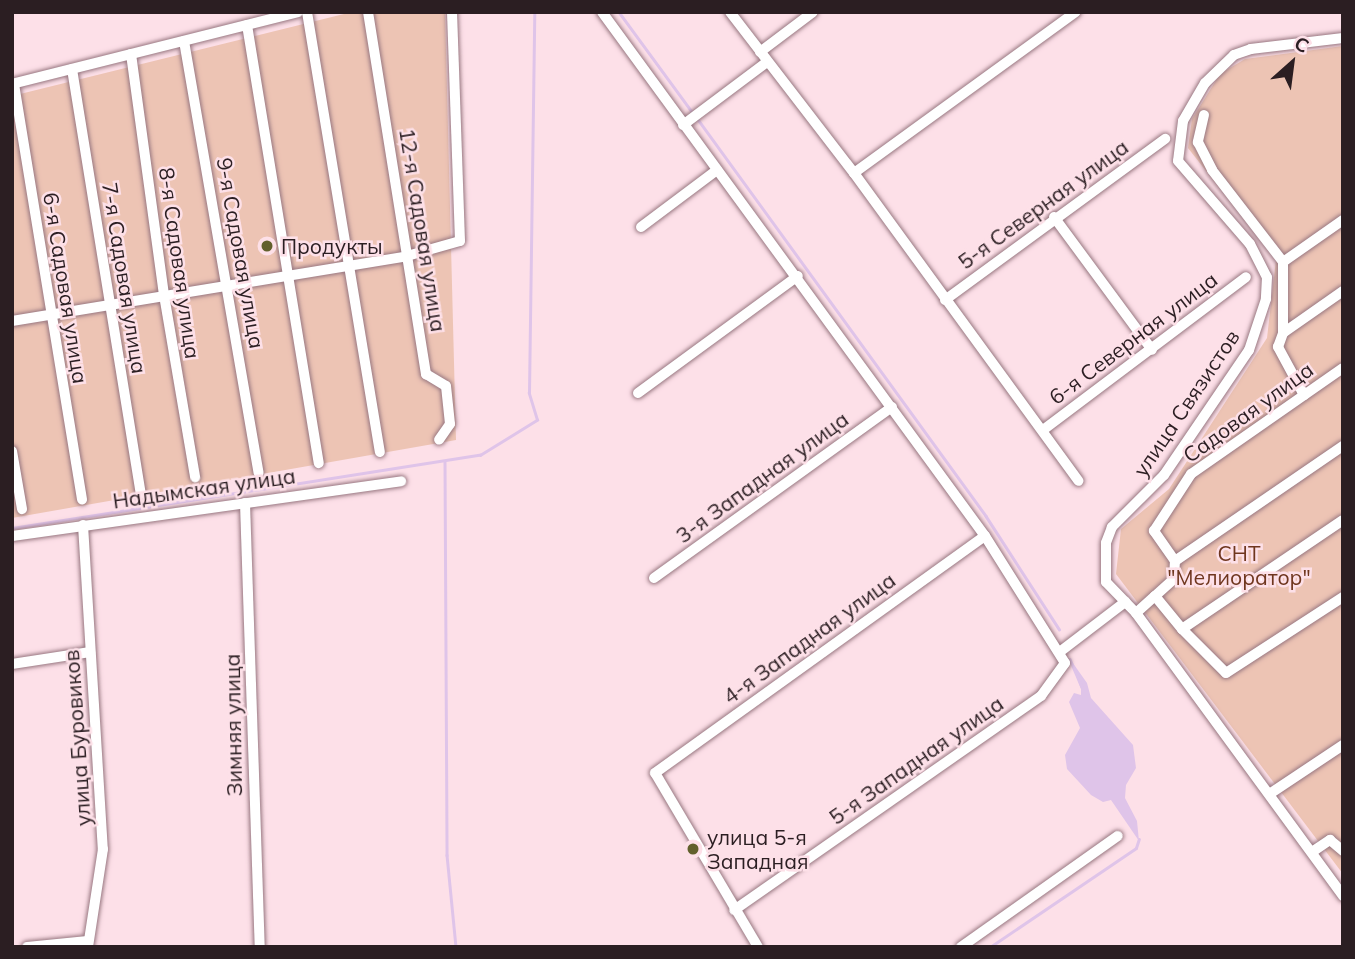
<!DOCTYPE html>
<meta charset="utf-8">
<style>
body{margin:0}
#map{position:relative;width:1355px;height:959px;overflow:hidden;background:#fde0e8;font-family:Mulish,sans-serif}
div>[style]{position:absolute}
.green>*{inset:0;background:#edc4b4}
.water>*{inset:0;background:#dfc4e9}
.stream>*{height:2.5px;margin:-1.25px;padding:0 1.25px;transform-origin:1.25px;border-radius:1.25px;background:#dfc4e9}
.roads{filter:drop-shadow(0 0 2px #987781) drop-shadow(0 0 2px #987781)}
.minor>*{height:10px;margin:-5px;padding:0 5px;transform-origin:5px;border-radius:5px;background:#fff}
.dots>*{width:19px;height:19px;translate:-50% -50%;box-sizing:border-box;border:4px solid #fde0e8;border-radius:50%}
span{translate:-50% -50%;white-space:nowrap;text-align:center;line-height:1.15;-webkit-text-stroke:5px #fde0e8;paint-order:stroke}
.street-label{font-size:21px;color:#2b1e22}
.poi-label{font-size:21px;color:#2b1e22}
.left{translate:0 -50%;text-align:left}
.park-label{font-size:21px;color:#6f361e}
.frame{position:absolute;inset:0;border:14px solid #2b1e22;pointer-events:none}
.north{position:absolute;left:1257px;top:28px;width:70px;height:70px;-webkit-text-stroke:5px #fde0e8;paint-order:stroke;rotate:28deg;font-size:19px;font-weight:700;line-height:28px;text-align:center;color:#2b1e22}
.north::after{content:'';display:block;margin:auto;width:24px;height:32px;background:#2b1e22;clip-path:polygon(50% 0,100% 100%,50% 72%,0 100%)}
</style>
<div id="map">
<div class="green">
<div style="clip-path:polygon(352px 12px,445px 12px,456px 440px,12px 518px,12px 96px)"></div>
<div style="clip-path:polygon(1343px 46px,1343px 874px,1116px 574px,1121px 529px,1169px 489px,1267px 338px,1276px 260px,1188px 148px,1192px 119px,1220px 74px,1245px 59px)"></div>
</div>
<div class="water">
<div style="clip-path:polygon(1070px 659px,1087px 683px,1091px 698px,1133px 745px,1136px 768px,1126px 785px,1125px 798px,1137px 821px,1139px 841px,1111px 800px,1103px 802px,1091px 795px,1067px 769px,1065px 755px,1080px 728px,1069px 702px,1074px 693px,1081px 695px,1081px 689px)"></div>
</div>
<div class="stream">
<div style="left:619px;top:12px;width:125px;rotate:53.8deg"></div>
<div style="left:697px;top:118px;width:492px;rotate:54deg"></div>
<div style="left:986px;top:516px;width:135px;rotate:57.1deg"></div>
<div style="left:445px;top:461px;width:394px;rotate:89.7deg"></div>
<div style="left:447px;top:855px;width:92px;rotate:84.4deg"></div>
<div style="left:12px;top:528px;width:474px;rotate:-8.9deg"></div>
<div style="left:480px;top:455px;width:67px;rotate:-31.6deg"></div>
<div style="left:537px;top:420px;width:28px;rotate:-107deg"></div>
<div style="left:529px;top:393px;width:381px;rotate:-89.2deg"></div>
<div style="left:1070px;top:659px;width:30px;rotate:67deg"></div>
<div style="left:990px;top:947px;width:176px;rotate:-34.1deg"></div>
<div style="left:1136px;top:848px;width:9px;rotate:-72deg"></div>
</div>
<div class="roads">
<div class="minor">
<div style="left:307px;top:12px;width:446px;rotate:80.6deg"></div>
<div style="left:368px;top:12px;width:367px;rotate:80.9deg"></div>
<div style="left:426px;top:374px;width:23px;rotate:31deg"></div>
<div style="left:446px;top:386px;width:38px;rotate:84deg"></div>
<div style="left:450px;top:424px;width:19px;rotate:125deg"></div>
<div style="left:602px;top:12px;width:649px;rotate:53.84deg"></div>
<div style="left:985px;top:536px;width:150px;rotate:57.8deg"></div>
<div style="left:1065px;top:663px;width:41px;rotate:126deg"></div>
<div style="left:1041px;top:696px;width:374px;rotate:145.1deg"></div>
<div style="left:730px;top:12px;width:203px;rotate:52.4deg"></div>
<div style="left:854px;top:173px;width:381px;rotate:53.9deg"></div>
<div style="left:247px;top:25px;width:444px;rotate:80.7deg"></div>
<div style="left:1343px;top:38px;width:93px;rotate:173.2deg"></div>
<div style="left:1251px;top:49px;width:18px;rotate:161deg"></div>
<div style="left:1234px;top:55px;width:40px;rotate:136deg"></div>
<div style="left:1205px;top:83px;width:44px;rotate:120.1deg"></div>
<div style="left:1183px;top:121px;width:40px;rotate:97.1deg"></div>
<div style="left:1178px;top:161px;width:110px;rotate:49.1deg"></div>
<div style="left:1250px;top:244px;width:37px;rotate:63deg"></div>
<div style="left:1267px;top:277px;width:22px;rotate:93deg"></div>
<div style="left:1266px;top:299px;width:54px;rotate:108.4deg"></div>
<div style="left:1249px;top:350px;width:151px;rotate:124.2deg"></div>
<div style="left:1164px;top:475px;width:74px;rotate:135deg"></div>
<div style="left:1112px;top:527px;width:17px;rotate:111deg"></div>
<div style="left:1106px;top:543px;width:39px;rotate:90deg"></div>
<div style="left:1106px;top:582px;width:43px;rotate:45.9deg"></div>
<div style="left:1136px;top:613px;width:351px;rotate:53.8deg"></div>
<div style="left:184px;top:41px;width:438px;rotate:80.2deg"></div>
<div style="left:760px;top:52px;width:66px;rotate:-37deg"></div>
<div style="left:131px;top:54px;width:243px;rotate:82.2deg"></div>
<div style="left:164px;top:295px;width:185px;rotate:80.3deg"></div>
<div style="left:72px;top:69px;width:430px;rotate:80.8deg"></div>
<div style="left:12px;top:84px;width:295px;rotate:-14.1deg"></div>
<div style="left:14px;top:84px;width:421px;rotate:80.7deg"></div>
<div style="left:1204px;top:115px;width:28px;rotate:103deg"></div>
<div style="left:1198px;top:142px;width:31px;rotate:63deg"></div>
<div style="left:1212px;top:170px;width:116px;rotate:52.3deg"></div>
<div style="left:683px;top:125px;width:105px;rotate:-36.9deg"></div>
<div style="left:854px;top:173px;width:274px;rotate:-36deg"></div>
<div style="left:1054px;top:217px;width:165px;rotate:53.6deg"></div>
<div style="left:641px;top:227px;width:95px;rotate:-36.9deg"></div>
<div style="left:945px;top:300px;width:273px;rotate:-36.2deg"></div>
<div style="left:12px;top:321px;width:400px;rotate:-9.3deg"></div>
<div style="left:407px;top:256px;width:55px;rotate:-15.8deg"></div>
<div style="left:460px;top:241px;width:229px;rotate:-92deg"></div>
<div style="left:1283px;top:333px;width:71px;rotate:-90deg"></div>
<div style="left:1283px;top:262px;width:73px;rotate:-35deg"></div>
<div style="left:638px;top:393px;width:198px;rotate:-36.2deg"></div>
<div style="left:1304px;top:395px;width:55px;rotate:-118.4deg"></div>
<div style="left:1278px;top:347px;width:15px;rotate:-70deg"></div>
<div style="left:1283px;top:333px;width:73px;rotate:-35deg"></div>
<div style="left:1043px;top:430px;width:254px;rotate:-37deg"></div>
<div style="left:12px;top:451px;width:59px;rotate:80.2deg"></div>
<div style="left:245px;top:503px;width:444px;rotate:88.1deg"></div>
<div style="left:83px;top:525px;width:325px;rotate:86.5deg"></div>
<div style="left:103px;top:849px;width:99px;rotate:98.7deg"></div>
<div style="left:12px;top:536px;width:393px;rotate:-8deg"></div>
<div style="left:1175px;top:561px;width:37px;rotate:-125deg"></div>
<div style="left:1154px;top:531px;width:68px;rotate:-57deg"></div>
<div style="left:1191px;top:474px;width:185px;rotate:-34.9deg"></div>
<div style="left:654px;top:578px;width:293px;rotate:-35.7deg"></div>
<div style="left:1155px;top:596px;width:25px;rotate:-42deg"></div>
<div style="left:1174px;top:579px;width:18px;rotate:-87deg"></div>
<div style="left:1175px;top:561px;width:204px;rotate:-34.4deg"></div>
<div style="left:1136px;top:613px;width:25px;rotate:-42deg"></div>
<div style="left:1155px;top:596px;width:43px;rotate:50.7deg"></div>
<div style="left:1182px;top:629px;width:194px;rotate:-34.1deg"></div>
<div style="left:1182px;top:629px;width:62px;rotate:45deg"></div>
<div style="left:1226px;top:673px;width:140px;rotate:-33deg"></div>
<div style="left:1061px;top:651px;width:81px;rotate:-37.4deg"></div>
<div style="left:12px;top:664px;width:79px;rotate:-8.7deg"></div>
<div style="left:1271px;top:793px;width:87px;rotate:-33.7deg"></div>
<div style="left:1312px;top:852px;width:22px;rotate:-34deg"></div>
<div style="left:1330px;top:840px;width:17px;rotate:40deg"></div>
<div style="left:27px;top:947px;width:61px;rotate:-5.6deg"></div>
<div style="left:758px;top:947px;width:202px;rotate:-120.6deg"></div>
<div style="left:655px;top:773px;width:406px;rotate:-35.7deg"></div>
<div style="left:961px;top:947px;width:192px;rotate:-35.3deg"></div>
</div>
</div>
<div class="dots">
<div style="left:267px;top:246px;background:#62602c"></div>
<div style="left:693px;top:849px;background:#62602c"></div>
</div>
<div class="street-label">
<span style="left:1043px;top:204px;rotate:-36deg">5-я Северная улица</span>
<span style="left:423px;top:230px;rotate:81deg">12-я Садовая улица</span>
<span style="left:241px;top:253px;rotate:80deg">9-я Садовая улица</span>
<span style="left:180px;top:263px;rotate:82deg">8-я Садовая улица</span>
<span style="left:125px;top:278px;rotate:81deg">7-я Садовая улица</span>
<span style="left:66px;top:288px;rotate:81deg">6-я Садовая улица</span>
<span style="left:1133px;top:338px;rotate:-37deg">6-я Северная улица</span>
<span style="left:1186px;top:403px;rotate:-56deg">улица Связистов</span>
<span style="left:1248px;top:412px;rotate:-36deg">Садовая улица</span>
<span style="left:762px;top:477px;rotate:-36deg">3-я Западная улица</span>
<span style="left:204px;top:488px;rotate:-8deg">Надымская улица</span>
<span style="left:809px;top:638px;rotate:-36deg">4-я Западная улица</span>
<span style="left:233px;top:725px;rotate:-91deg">Зимняя улица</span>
<span style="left:77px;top:738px;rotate:-94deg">улица Буровиков</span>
<span style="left:916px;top:760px;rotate:-35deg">5-я Западная улица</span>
</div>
<div class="poi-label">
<span class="left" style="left:281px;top:246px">Продукты</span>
<span class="left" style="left:707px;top:849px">улица 5-я<br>Западная</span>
</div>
<div class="park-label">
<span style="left:1239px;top:565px">СНТ<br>"Мелиоратор"</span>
</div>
<div class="frame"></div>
<div class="north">С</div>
</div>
